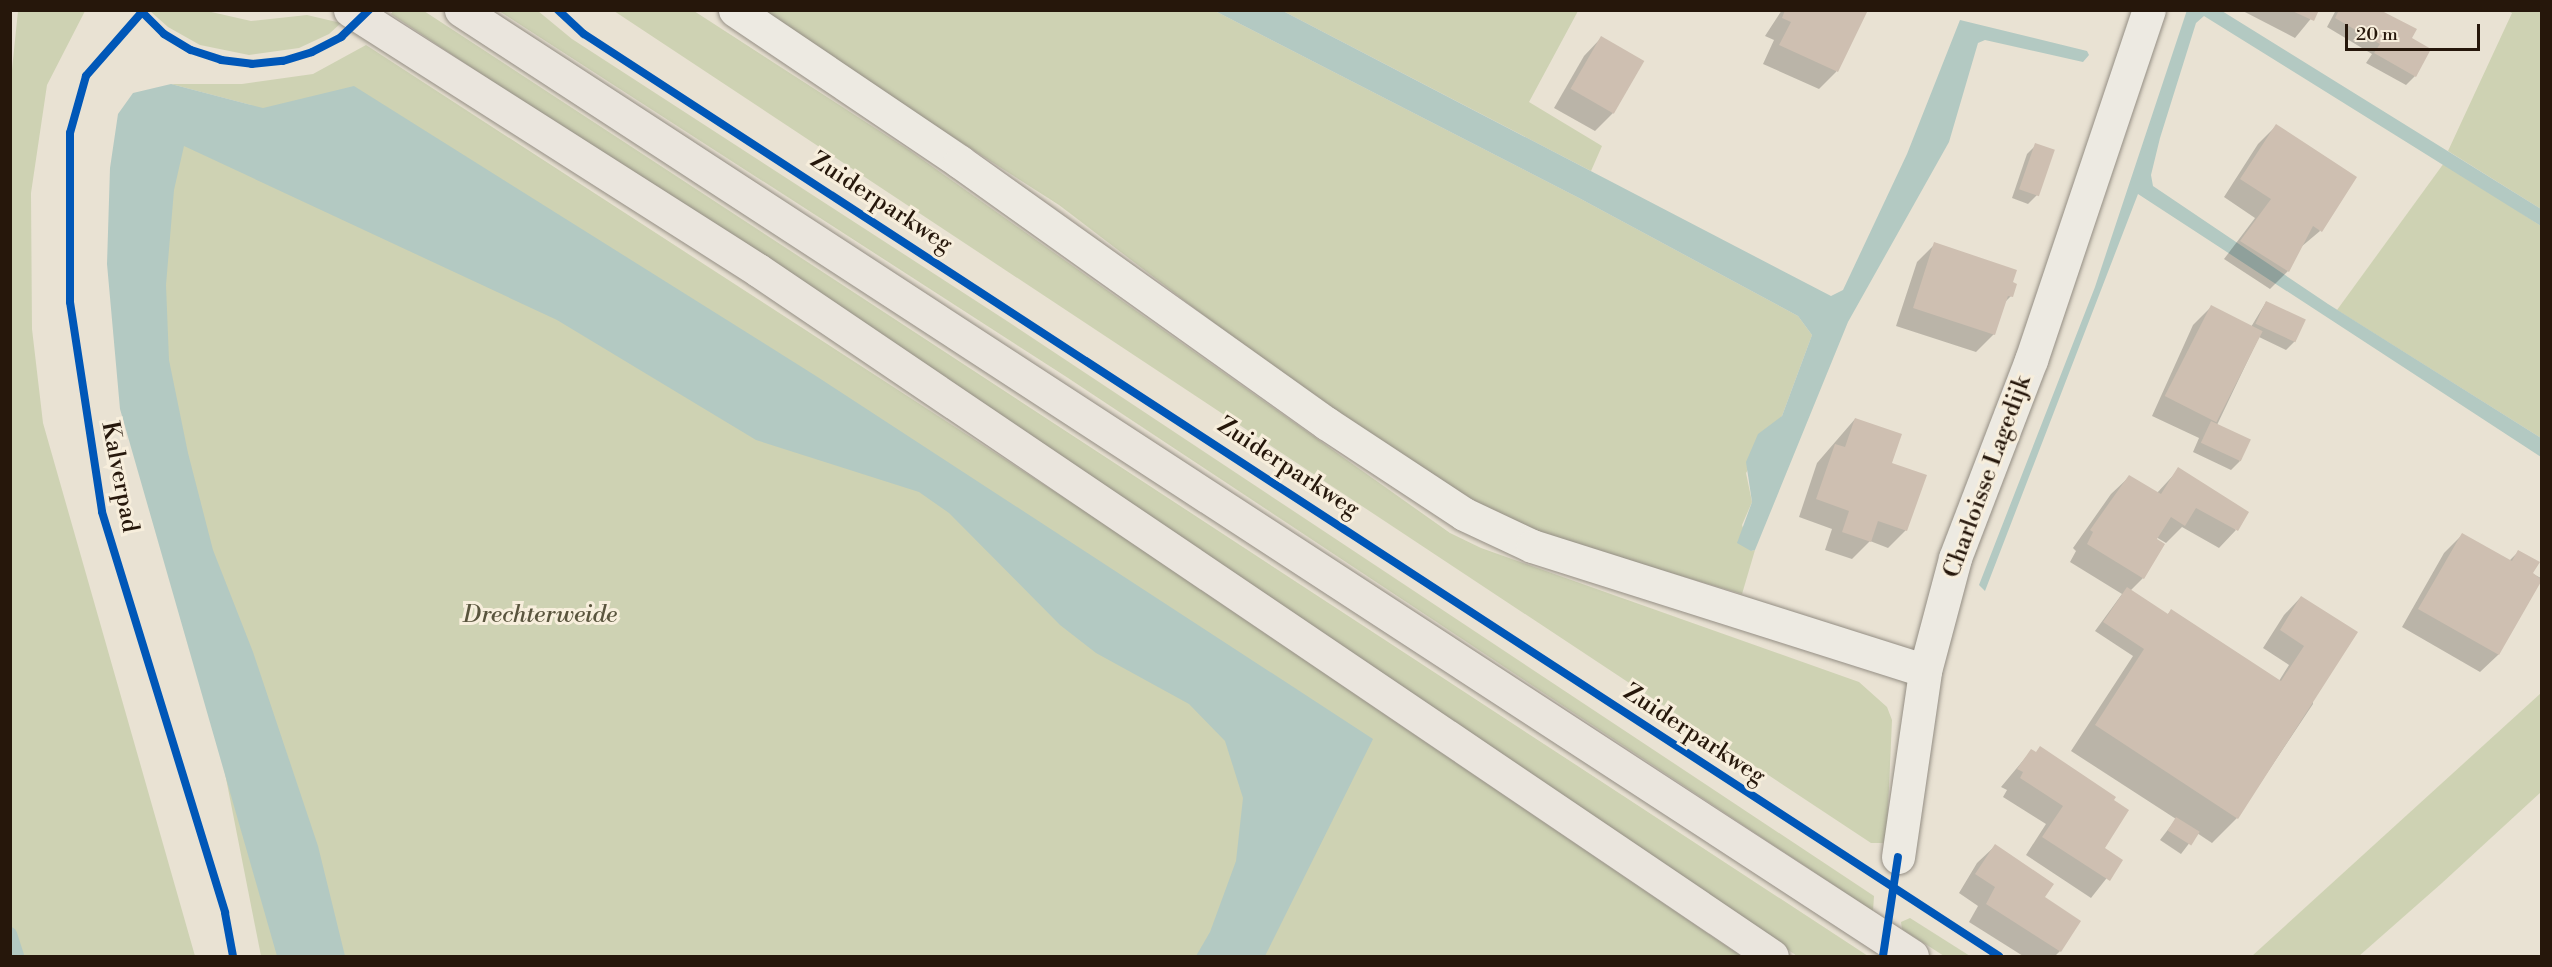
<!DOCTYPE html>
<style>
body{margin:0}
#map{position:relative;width:2552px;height:967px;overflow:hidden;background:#e9e2d3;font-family:"Libre Bodoni",serif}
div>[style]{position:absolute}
.green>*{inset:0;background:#ced2b3}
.water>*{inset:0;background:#b3c9c2}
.shadow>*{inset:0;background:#0003}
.stream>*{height:14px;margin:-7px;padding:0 7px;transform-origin:7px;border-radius:7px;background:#b3c9c2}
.building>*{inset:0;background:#cebfb1;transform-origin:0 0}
.roads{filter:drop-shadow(0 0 2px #948e84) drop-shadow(0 0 2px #948e84)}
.minor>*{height:33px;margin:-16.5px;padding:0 16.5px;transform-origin:16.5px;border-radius:16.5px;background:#edeae2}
.major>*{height:33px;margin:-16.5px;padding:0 16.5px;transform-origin:16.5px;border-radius:16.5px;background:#eae5dd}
.cycleway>*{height:8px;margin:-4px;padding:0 4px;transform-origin:4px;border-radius:4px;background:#0057b8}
span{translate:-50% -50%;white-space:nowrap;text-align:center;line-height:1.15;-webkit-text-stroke:6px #f7eedc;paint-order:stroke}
.street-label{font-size:24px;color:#26170b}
.park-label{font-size:24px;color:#59543d;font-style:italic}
.frame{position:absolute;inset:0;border:12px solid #26170b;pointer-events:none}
.scale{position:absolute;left:2345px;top:24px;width:135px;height:27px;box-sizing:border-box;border:3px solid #26170b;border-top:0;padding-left:8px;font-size:18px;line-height:21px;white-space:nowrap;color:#26170b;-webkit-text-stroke:4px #f7eedc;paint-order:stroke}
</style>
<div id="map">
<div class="green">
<div style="clip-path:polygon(18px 11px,85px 11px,47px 85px,31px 193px,32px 329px,43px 423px,195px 956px,11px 956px,11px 79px)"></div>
<div style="clip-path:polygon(150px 11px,207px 11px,251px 21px,307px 15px,341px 23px,329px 34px,299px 48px,249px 55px,200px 45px,168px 27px)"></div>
<div style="clip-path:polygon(393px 11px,424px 11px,1868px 956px,1797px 956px,1439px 712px,391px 14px)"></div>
<div style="clip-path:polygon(499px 11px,538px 11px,572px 39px,1007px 321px,1874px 896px,1873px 911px,1065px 376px)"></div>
<div style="clip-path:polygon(614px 11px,694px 11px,909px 150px,1450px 533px,1481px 548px,1859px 682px,1887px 707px,1892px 720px,1887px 832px,1883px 843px,1871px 843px)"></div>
<div style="clip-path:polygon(757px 11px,1215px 11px,1579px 198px,1798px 316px,1812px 335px,1782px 416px,1746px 473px,1752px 502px,1742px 525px,1751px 551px,1755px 550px,1742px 594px,1510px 525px,1332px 413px,1059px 205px)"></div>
<div style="clip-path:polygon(1283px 11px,1578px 11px,1529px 102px,1602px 146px,1591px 171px)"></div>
<div style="clip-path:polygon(2508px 11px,2541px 11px,2541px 209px,2448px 151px,2512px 13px)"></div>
<div style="clip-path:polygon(366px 45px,1080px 508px,1741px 956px,261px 956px,141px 347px,142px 134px,251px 105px,171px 84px,242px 84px,313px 74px)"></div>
<div style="clip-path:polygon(2444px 163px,2541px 226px,2541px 438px,2337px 310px)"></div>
<div style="clip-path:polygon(2541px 693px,2541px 792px,2442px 883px,2359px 956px,2252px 956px)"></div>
<div style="clip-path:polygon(1910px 918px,1970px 956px,1944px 956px,1902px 929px,1901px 922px)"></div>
</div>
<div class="water">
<div style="clip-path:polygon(2187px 10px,2222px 11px,2541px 209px,2541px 226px,2204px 16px,2196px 23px,2160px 138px,2151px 175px,2153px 186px,2328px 304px,2541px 438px,2541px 457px,2138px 194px,1985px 591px,1979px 585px,2095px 287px)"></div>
<div style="clip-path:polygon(1215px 11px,1283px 11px,1831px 296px,1843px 290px,1907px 154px,1960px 20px,2087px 51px,2089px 55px,2083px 62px,1985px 40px,1978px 43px,1949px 142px,1848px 322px,1755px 550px,1751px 551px,1737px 543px,1752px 502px,1746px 462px,1758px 434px,1782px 416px,1812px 335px,1798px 316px,1579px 198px)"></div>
<div style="clip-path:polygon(171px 84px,263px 108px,354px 86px,816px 376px,1373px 739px,1265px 956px,1196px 956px,1210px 932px,1236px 861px,1243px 798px,1225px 741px,1189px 704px,1096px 653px,1060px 625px,949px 513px,919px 492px,756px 440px,557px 320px,184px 146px,174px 190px,166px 285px,169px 360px,188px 453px,213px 550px,253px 652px,318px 846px,345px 956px,277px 956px,120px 409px,107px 264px,110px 168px,118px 114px,133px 93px)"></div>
</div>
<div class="shadow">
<div style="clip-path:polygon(1782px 10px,1866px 10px,1836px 72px,1819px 89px,1763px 64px,1774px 40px,1765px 36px)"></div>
<div style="clip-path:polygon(2241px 10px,2318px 10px,2295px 38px)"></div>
<div style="clip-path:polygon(2336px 10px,2377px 10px,2410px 39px,2415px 76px,2406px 85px,2366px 63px,2372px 54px,2327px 27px)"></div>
<div style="clip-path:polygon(1601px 38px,1613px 113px,1595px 131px,1554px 108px,1584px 56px)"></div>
<div style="clip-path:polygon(2276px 126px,2320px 231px,2301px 247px,2288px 271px,2270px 289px,2224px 259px,2255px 218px,2224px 197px,2258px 144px)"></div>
<div style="clip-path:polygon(2036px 145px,2037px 195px,2028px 204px,2012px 198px,2027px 154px)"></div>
<div style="clip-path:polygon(1935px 244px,2011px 283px,2011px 296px,2004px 303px,1994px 334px,1976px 352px,1896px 326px,1917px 262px)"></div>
<div style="clip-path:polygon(2266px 302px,2295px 341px,2286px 350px,2259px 337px,2217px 425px,2240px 461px,2231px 470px,2193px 452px,2199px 438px,2152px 416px,2193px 325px,2211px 307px,2251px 327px)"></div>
<div style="clip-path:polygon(1855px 419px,1890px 464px,1906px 530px,1888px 548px,1870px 541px,1852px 559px,1825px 550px,1832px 529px,1799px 517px,1817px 463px)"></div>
<div style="clip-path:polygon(2179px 469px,2236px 530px,2219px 548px,2182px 527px,2166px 543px,2156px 537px,2143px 578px,2130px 591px,2167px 615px,2171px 611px,2279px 681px,2289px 665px,2263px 648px,2284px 615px,2301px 597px,2313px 704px,2237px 818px,2212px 843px,2197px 833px,2181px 854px,2160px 840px,2176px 819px,2071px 751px,2133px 656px,2095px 631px,2122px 594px,2070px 562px,2076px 551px,2073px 548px,2111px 494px,2129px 477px,2157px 493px)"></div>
<div style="clip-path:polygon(2462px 535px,2509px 561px,2518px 552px,2531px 573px,2541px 578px,2498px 655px,2480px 672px,2402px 627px,2444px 553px)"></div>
<div style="clip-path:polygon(2031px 751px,2103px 848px,2121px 860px,2091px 898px,2026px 855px,2046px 824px,2003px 797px,2007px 790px,2001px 787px)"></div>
<div style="clip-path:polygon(1995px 846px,2043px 898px,2060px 951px,2055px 956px,2023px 956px,1969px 922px,1978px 906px,1959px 893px,1977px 863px)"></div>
</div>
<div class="stream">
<div style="left:10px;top:934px;width:23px;rotate:72deg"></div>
</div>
<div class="building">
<div style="clip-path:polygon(1785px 10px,1868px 10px,1838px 72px,1779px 45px,1791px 22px,1782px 18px)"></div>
<div style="clip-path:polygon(2290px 10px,2319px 10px,2314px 21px)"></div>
<div style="clip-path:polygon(2339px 10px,2380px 10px,2417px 29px,2412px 38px,2431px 49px,2416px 77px,2374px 53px,2380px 44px,2335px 18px)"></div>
<div style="left:1601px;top:36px;width:50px;height:61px;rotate:30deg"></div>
<div style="clip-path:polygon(2276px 124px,2357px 177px,2322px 232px,2313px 226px,2289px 272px,2240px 241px,2271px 199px,2240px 179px)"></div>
<div style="left:2035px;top:143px;width:21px;height:49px;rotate:19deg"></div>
<div style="clip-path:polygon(1934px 242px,2017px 270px,2013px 282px,2017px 284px,2013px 297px,2008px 296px,1995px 335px,1913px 308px)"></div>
<div style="left:2266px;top:301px;width:44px;height:25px;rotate:25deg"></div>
<div style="left:2211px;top:305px;width:58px;height:102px;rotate:27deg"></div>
<div style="clip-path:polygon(1855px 418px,1902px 434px,1892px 463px,1927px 475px,1907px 531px,1878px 521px,1871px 542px,1842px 532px,1849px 511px,1816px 499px,1835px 444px,1845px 447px)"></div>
<div style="left:2211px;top:421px;width:44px;height:24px;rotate:25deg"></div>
<div style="clip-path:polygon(2178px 467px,2249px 512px,2238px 531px,2196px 508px,2185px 526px,2171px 517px,2157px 539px,2165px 544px,2144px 579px,2087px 544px,2093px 532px,2090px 530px,2129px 475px,2161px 494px)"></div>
<div style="clip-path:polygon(2462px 533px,2512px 561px,2518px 550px,2540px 562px,2533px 573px,2542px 580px,2499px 655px,2418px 609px)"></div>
<div style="clip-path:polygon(2127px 587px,2168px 614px,2171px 609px,2281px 681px,2304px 646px,2280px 630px,2301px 596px,2358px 632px,2238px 819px,2095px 725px,2144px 649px,2103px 622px)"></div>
<div style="clip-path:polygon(2040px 746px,2116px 797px,2114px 800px,2129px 810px,2105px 848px,2123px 860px,2110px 881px,2042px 837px,2063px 806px,2020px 778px,2023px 772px,2017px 769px,2031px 749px,2036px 752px)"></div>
<div style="left:2176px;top:817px;width:28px;height:16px;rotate:32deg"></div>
<div style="clip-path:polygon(1995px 844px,2054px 884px,2045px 897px,2081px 921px,2061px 952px,1986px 904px,1995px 887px,1975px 874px)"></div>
</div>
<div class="roads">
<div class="minor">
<div style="left:735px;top:10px;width:272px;rotate:34deg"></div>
<div style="left:960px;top:162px;width:450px;rotate:35.5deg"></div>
<div style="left:1326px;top:423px;width:165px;rotate:33.4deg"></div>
<div style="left:1464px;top:514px;width:75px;rotate:25.2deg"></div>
<div style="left:1532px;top:546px;width:412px;rotate:17.6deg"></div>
<div style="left:1898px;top:857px;width:188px;rotate:-81.7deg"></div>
<div style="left:1925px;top:671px;width:117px;rotate:-75.1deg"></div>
<div style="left:1955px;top:558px;width:212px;rotate:-69deg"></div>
<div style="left:2031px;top:360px;width:369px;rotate:-71.4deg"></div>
</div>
<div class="major">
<div style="left:350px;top:10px;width:484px;rotate:32.5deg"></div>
<div style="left:758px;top:270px;width:1224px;rotate:34.08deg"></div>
<div style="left:461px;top:10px;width:1732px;rotate:33.1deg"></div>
</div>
</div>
<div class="cycleway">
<div style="left:140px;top:10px;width:34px;rotate:45deg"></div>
<div style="left:164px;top:34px;width:31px;rotate:31deg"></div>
<div style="left:191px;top:50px;width:32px;rotate:18deg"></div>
<div style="left:221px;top:60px;width:31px;rotate:7deg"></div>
<div style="left:252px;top:64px;width:31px;rotate:-6deg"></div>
<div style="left:283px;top:61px;width:30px;rotate:-17deg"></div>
<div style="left:312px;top:52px;width:33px;rotate:-27deg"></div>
<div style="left:341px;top:37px;width:39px;rotate:-44deg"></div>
<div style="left:558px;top:10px;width:35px;rotate:43deg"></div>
<div style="left:584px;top:34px;width:1689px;rotate:33.09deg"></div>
<div style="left:142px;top:12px;width:85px;rotate:131.2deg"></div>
<div style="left:86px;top:76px;width:59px;rotate:105.7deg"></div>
<div style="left:70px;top:133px;width:169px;rotate:90deg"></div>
<div style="left:70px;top:302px;width:212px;rotate:81.3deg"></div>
<div style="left:102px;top:512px;width:419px;rotate:72.9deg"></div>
<div style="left:225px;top:913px;width:44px;rotate:79.5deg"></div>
<div style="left:1883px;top:956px;width:100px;rotate:-81.4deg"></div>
</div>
<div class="street-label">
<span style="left:881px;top:203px;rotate:33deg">Zuiderparkweg</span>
<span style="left:1288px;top:468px;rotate:33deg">Zuiderparkweg</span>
<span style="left:119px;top:477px;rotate:79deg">Kalverpad</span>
<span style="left:1988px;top:477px;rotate:-70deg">Charloisse Lagedijk</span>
<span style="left:1694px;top:735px;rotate:33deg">Zuiderparkweg</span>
</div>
<div class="park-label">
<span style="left:540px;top:616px">Drechterweide</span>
</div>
<div class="frame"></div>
<div class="scale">20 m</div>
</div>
